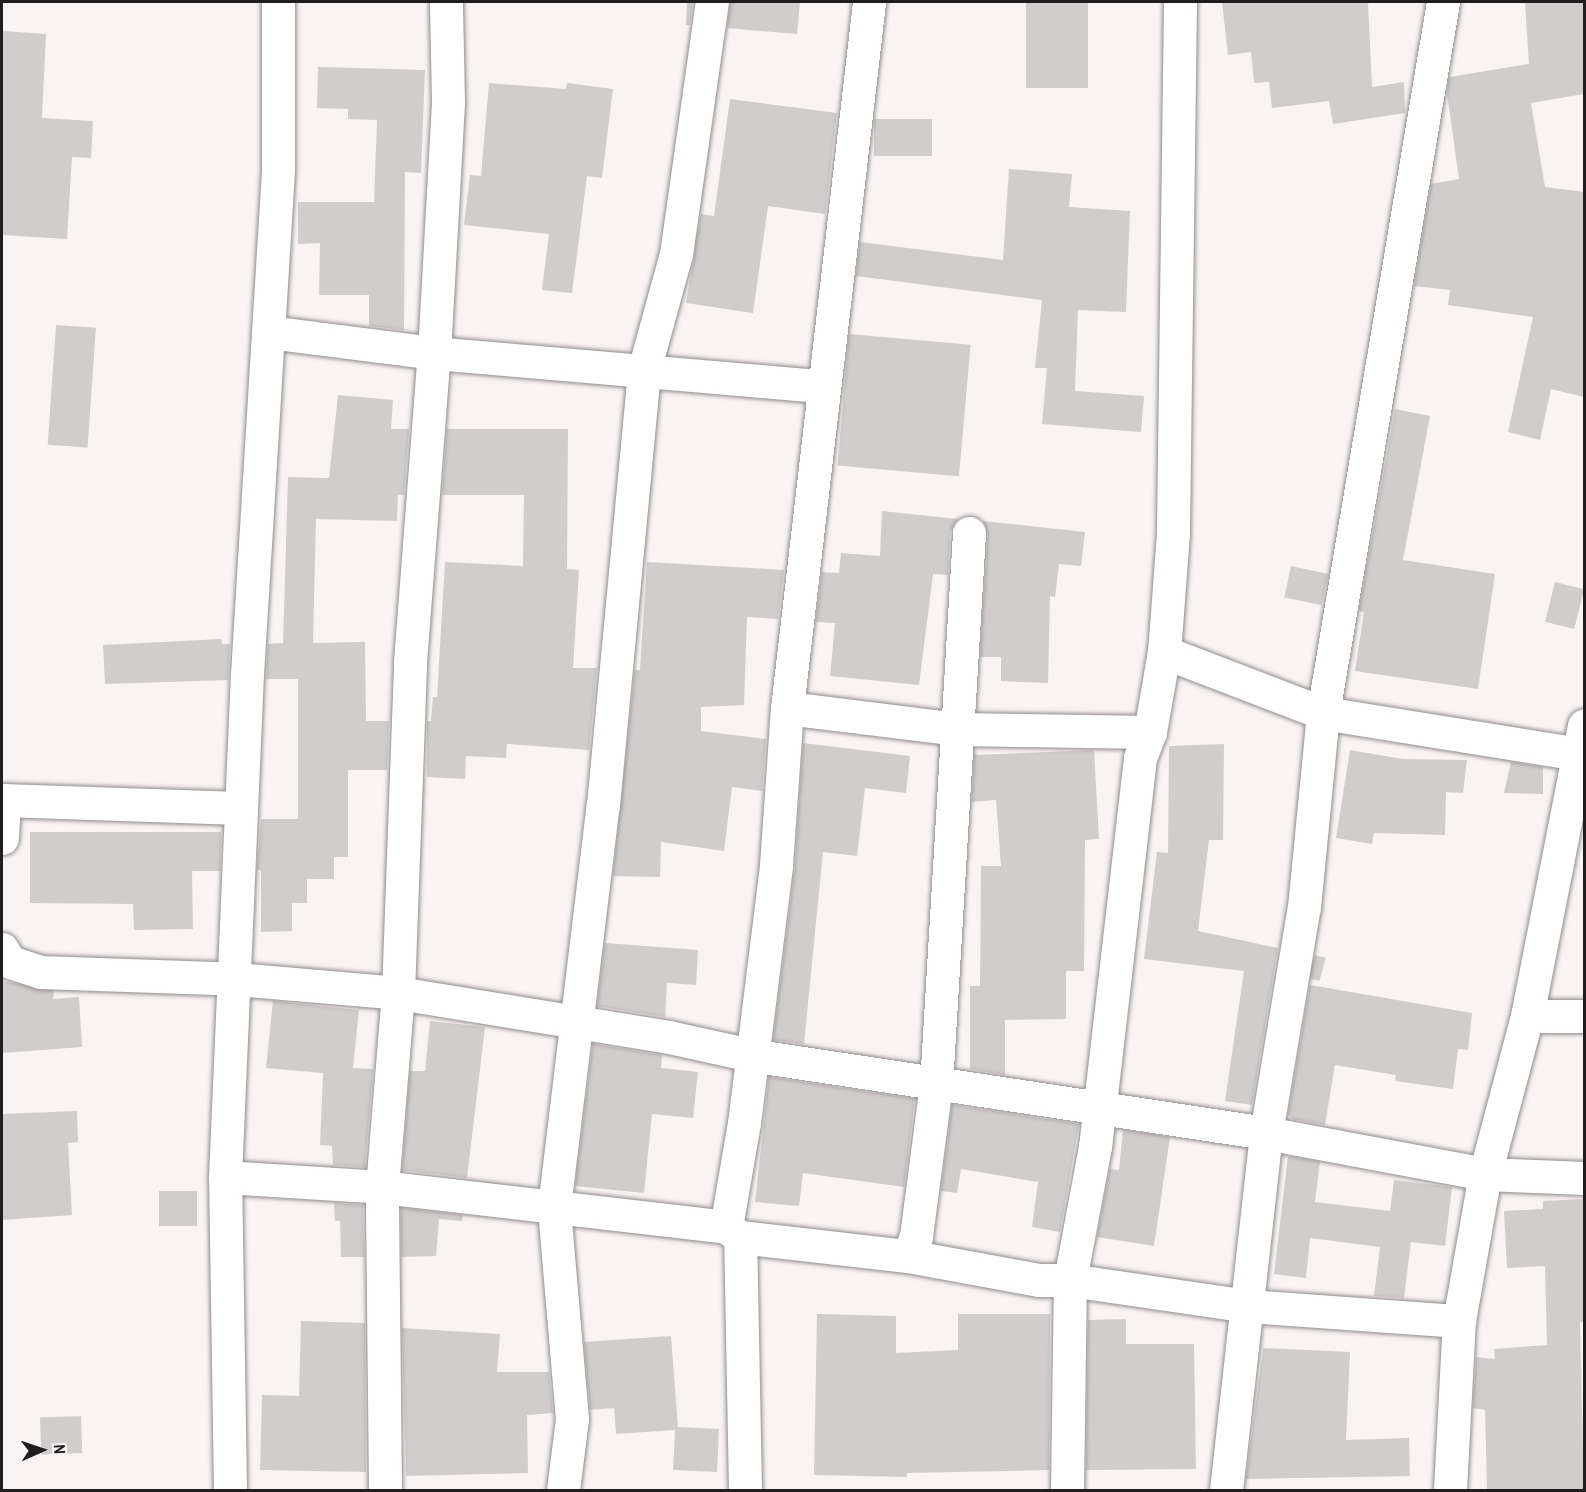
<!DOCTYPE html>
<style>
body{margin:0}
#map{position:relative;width:1586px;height:1492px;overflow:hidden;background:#f9f3f3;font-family:"Archivo Narrow",sans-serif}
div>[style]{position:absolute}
.building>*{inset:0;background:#d2cdcd;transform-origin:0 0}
.roads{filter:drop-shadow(0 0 2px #918d8c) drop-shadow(0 0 2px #918d8c)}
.minor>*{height:33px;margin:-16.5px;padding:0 16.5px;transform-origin:16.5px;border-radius:16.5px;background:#fff}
span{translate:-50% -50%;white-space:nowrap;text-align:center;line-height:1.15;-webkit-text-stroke:6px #f9f3f3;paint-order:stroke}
.frame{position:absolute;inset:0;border:3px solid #1f1d1d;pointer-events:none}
.north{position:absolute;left:12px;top:1420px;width:60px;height:60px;-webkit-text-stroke:4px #f9f3f3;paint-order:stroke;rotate:87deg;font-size:16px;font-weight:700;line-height:24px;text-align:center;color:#1f1d1d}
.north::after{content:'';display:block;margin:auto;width:21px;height:27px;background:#1f1d1d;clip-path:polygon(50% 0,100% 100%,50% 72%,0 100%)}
</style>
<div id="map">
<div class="building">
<div style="clip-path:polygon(687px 2px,693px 2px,690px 25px,686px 25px)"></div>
<div style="clip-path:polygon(730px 2px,800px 2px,797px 34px,727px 28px)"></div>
<div style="left:1026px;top:2px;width:62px;height:86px"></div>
<div style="clip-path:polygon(1222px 2px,1368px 2px,1372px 87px,1404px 82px,1405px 113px,1333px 124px,1329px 101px,1272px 108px,1269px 82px,1254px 83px,1251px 52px,1228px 55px)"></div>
<div style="clip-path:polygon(1525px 2px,1584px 2px,1584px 94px,1531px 103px,1545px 187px,1584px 192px,1584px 397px,1551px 389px,1540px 440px,1508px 432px,1533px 317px,1448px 305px,1450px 290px,1414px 286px,1431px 184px,1459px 179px,1447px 93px,1449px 77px,1529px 64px)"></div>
<div style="clip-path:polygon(2px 31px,46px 34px,42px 118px,93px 121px,91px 158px,72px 157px,67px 239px,2px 235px)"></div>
<div style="clip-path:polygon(318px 67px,425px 70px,421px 173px,405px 172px,404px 330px,369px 326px,369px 295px,319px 295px,320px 243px,298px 244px,298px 202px,374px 202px,377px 120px,348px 119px,348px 109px,317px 108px)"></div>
<div style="clip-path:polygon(489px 83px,566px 89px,567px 83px,613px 89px,602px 178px,587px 176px,572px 293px,542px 290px,549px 234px,464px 225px,470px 175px,481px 176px)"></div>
<div style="clip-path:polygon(730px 99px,837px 113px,825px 214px,768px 206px,753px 313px,686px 303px,701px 214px,714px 216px)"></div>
<div style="left:932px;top:119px;width:37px;height:58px;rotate:90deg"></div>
<div style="clip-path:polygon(1009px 169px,1072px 174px,1069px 207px,1130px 211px,1126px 312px,1078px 310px,1075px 391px,1144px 396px,1141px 432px,1042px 424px,1047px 368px,1035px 368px,1042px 300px,856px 276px,860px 242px,1003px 260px)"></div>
<div style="left:56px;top:325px;width:40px;height:120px;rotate:4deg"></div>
<div style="left:849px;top:334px;width:122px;height:132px;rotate:5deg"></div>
<div style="clip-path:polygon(338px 395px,393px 400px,391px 429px,409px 429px,404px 495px,398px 495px,397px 521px,316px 519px,313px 643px,365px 642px,366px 721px,389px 721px,387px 770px,348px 770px,348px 857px,334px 857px,334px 879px,307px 879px,307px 903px,292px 903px,292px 931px,261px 932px,261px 870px,257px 870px,261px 819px,298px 819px,298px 679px,266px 679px,268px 644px,283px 643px,288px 477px,329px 478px)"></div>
<div style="clip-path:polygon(1395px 409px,1430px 416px,1403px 560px,1495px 574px,1478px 689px,1355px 671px,1364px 612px,1359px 611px)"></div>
<div style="clip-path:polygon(447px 429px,568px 429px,567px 569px,579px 570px,573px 668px,597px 668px,589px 750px,507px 744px,506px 758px,466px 756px,465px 779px,427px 777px,427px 721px,431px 721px,433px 697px,437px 697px,445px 562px,523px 566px,524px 495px,442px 495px)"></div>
<div style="clip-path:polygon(882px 511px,958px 519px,950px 532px,948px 575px,933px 574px,919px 685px,830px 676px,835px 623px,816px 622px,822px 572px,839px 573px,841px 553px,880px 556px)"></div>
<div style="clip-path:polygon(983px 521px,1085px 532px,1081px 566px,1059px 564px,1055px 597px,1050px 596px,1048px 683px,1001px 681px,1001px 657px,980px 657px,988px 534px)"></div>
<div style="clip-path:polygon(647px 562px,784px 570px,778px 619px,747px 617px,744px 705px,701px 707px,701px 731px,766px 739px,762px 791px,732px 787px,724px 851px,661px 842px,660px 877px,613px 876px,635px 670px,640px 670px)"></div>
<div style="left:1291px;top:566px;width:38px;height:32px;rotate:12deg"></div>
<div style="left:1555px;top:582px;width:30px;height:41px;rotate:14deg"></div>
<div style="clip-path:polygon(221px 639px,222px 644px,230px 644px,228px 680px,105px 684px,103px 645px)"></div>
<div style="clip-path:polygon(803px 743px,910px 756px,906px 793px,865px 788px,857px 856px,823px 852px,804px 1044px,773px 1040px,795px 867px)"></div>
<div style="clip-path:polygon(1224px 744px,1223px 840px,1209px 840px,1198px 931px,1278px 948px,1252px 1105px,1225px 1101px,1244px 971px,1144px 959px,1157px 852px,1168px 853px,1169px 746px)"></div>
<div style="clip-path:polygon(1094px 750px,1099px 839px,1085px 840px,1084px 971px,1066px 971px,1066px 1019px,1005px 1020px,1005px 1075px,970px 1069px,970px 986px,980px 986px,981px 866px,1001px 866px,996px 800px,972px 802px,974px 755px)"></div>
<div style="clip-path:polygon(1350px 750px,1403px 759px,1467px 760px,1463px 793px,1446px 792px,1445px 835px,1374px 833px,1372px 844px,1336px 838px)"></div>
<div style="clip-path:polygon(1511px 762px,1543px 767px,1543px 794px,1504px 793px)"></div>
<div style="clip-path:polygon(30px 832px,221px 832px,220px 871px,192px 871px,193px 929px,134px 930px,133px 904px,30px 903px)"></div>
<div style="clip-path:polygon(605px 943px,698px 950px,696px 985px,667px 983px,665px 1017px,597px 1006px)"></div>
<div style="left:1315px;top:955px;width:11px;height:24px;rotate:15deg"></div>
<div style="clip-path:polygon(2px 981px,54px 991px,53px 999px,79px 997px,82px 1047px,2px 1053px)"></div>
<div style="clip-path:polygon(1310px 985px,1472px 1013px,1468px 1050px,1458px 1049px,1453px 1089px,1395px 1081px,1396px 1075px,1335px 1065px,1325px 1125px,1292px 1119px,1288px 1115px)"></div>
<div style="clip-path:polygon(273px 1001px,359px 1010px,353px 1068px,373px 1069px,365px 1167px,333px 1165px,332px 1146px,320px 1145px,323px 1073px,266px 1068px)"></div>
<div style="clip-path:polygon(430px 1021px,485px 1027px,467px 1178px,402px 1170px,410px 1071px,425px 1071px)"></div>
<div style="clip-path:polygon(593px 1044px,662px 1055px,661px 1068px,698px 1072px,693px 1118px,652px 1114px,644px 1193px,575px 1186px)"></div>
<div style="clip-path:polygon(769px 1077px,915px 1099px,904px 1187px,803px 1173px,799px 1206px,755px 1202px)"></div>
<div style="clip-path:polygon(952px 1105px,1079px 1124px,1060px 1232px,1032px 1227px,1038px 1182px,961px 1169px,957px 1193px,941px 1191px)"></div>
<div style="clip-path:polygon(77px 1111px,78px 1142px,68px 1143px,72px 1215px,2px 1220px,2px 1114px)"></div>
<div style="clip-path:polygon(1123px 1130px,1170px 1137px,1154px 1246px,1097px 1237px,1110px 1169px,1119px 1170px)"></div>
<div style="clip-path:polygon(1288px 1156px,1320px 1162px,1315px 1202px,1390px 1211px,1394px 1180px,1452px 1187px,1445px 1246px,1411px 1242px,1404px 1298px,1374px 1296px,1380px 1247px,1310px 1238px,1306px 1278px,1274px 1274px)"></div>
<div style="left:159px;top:1191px;width:38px;height:35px"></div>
<div style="clip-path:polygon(1584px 1199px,1584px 1322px,1580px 1322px,1584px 1491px,1487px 1491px,1485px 1410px,1473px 1408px,1476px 1357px,1495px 1359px,1494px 1349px,1547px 1345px,1545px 1266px,1507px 1268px,1504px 1211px,1543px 1209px,1543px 1201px)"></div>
<div style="clip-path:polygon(334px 1203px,363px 1205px,364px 1257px,341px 1257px,340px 1221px,335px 1221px)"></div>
<div style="clip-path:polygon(401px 1208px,463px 1215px,462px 1221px,439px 1219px,436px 1256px,401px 1257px)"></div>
<div style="clip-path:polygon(817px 1314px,896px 1316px,896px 1353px,958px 1350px,958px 1314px,1050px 1314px,1049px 1470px,907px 1473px,907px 1477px,814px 1475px)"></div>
<div style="clip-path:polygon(1126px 1319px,1126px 1344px,1194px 1344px,1196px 1469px,1086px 1470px,1088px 1320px)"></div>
<div style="clip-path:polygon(301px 1321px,365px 1323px,366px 1472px,260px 1470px,262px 1395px,299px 1396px)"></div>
<div style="clip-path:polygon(402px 1328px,500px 1334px,497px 1372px,549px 1372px,553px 1413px,527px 1415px,528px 1473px,406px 1476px)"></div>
<div style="clip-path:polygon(671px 1336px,678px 1427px,719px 1429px,717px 1472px,673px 1470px,675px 1430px,616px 1434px,614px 1408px,590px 1410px,584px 1342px)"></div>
<div style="clip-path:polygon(1263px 1348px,1350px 1352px,1346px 1440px,1409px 1438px,1410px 1476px,1246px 1479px)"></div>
<div style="left:81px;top:1416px;width:37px;height:41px;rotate:88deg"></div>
</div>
<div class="roads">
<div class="minor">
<div style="left:1180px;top:2px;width:531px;rotate:90.76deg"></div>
<div style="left:1173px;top:533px;width:119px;rotate:94.3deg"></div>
<div style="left:1164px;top:652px;width:170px;rotate:21deg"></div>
<div style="left:1323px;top:713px;width:264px;rotate:9.1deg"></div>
<div style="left:268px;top:332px;width:167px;rotate:7.2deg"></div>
<div style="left:434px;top:353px;width:389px;rotate:4.9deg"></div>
<div style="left:787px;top:708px;width:171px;rotate:7deg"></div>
<div style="left:957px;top:729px;width:193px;rotate:0.9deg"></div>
<div style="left:1150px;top:732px;width:81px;rotate:-80.1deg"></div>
<div style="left:2px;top:800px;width:238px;rotate:1.9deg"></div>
<div style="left:2px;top:838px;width:38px;rotate:-87deg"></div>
<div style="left:2px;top:949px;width:15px;rotate:58deg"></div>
<div style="left:10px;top:962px;width:32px;rotate:18deg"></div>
<div style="left:40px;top:972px;width:196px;rotate:2deg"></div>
<div style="left:236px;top:979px;width:163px;rotate:4.9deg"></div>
<div style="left:398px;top:993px;width:275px;rotate:9.2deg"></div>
<div style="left:669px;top:1037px;width:83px;rotate:12.5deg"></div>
<div style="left:750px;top:1055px;width:522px;rotate:8.6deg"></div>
<div style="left:1266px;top:1133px;width:223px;rotate:10.6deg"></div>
<div style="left:1485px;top:1174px;width:99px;rotate:2.3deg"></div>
<div style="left:1527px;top:1016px;width:57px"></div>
<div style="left:225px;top:1177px;width:157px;rotate:3.6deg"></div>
<div style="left:382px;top:1187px;width:195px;rotate:-85.3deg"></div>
<div style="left:398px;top:993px;width:331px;rotate:-87.9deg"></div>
<div style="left:410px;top:662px;width:310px;rotate:-85.6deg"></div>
<div style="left:434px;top:353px;width:252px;rotate:-86.8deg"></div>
<div style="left:448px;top:101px;width:99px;rotate:-91.2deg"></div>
<div style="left:740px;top:1237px;width:169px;rotate:6.5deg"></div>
<div style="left:908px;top:1256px;width:133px;rotate:10.4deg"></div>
<div style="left:1039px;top:1280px;width:31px"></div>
<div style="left:1070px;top:1280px;width:180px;rotate:8.3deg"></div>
<div style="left:1248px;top:1306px;width:212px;rotate:4.1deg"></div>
<div style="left:908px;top:1256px;width:22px;rotate:-68deg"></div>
<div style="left:916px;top:1236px;width:152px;rotate:-82.5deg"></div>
<div style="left:936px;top:1085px;width:553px;rotate:-86.58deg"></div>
<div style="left:230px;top:1490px;width:313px;rotate:-90.9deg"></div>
<div style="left:225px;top:1177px;width:503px;rotate:-87.5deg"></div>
<div style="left:247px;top:674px;width:505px;rotate:-86.48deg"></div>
<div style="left:278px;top:170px;width:168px;rotate:-90deg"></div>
<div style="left:385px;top:1490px;width:303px;rotate:-90.6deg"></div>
<div style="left:382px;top:1187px;width:346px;rotate:6.6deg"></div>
<div style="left:563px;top:1490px;width:72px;rotate:-82.8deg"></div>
<div style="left:572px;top:1419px;width:213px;rotate:-94.9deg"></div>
<div style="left:554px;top:1207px;width:405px;rotate:-83.1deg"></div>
<div style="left:603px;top:805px;width:437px;rotate:-84.6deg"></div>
<div style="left:644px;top:370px;width:120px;rotate:-74.6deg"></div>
<div style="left:676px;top:254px;width:255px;rotate:-81.9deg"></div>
<div style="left:745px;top:1490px;width:253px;rotate:-91.1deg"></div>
<div style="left:740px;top:1237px;width:17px;rotate:-144deg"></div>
<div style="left:726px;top:1227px;width:106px;rotate:-80.2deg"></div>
<div style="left:744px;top:1123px;width:260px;rotate:-82.9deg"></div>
<div style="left:776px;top:865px;width:157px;rotate:-86deg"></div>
<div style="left:787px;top:708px;width:711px;rotate:-83.37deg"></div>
<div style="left:1067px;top:1490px;width:210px;rotate:-89.2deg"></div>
<div style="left:1070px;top:1280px;width:135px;rotate:-79.4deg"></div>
<div style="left:1095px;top:1147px;width:392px;rotate:-83.4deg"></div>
<div style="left:1140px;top:758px;width:28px;rotate:-69deg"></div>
<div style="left:1226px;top:1490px;width:359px;rotate:-83.6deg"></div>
<div style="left:1266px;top:1133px;width:229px;rotate:-80.5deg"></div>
<div style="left:1304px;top:907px;width:195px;rotate:-84.4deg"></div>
<div style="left:1323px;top:713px;width:721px;rotate:-80.42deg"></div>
<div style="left:1450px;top:1490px;width:169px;rotate:-87deg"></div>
<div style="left:1459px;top:1321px;width:149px;rotate:-80deg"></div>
<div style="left:1485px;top:1174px;width:163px;rotate:-75.1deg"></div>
<div style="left:1527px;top:1016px;width:296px;rotate:-78.9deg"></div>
</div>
</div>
<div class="frame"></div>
<div class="north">N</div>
</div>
